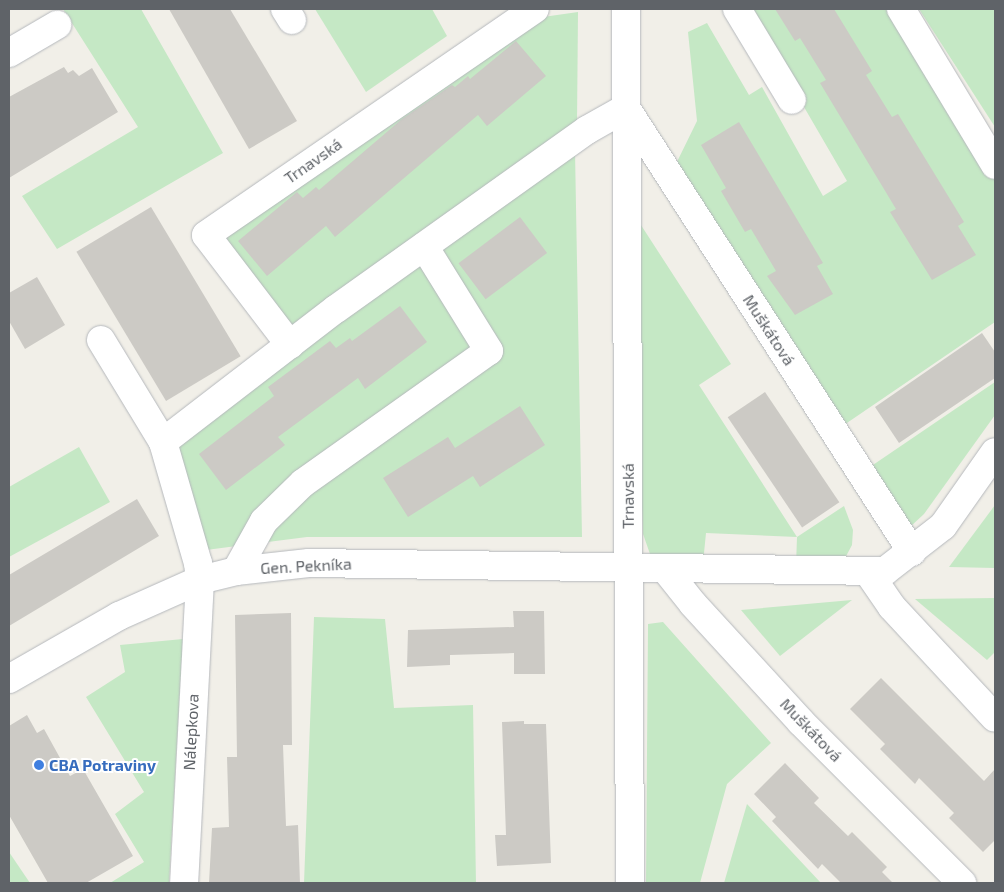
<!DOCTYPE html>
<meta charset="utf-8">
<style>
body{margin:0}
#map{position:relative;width:1004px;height:892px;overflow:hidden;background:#f1efe8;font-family:"Exo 2",sans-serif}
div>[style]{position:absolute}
.green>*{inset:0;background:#c5e8c5}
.building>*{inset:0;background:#cccac5;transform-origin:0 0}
.roads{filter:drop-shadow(0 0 1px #b5b8bc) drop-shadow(0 0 1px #b5b8bc)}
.street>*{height:28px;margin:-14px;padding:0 14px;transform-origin:14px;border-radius:14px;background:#fff}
.dots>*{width:14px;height:14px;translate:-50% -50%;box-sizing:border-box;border:2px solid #fff;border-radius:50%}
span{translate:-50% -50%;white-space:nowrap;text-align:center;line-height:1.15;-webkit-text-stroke:4px #fff;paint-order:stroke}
.street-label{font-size:16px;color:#5f6368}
.shop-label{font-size:16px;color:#366cbe;font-weight:700}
.left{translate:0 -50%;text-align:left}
.frame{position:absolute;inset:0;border:10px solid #5f6368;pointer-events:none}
</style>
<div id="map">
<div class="green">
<div style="clip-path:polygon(63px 9px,141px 9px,223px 153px,57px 249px,22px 196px,138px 127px)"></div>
<div style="clip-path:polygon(315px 9px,432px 9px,447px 36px,366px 92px)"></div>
<div style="clip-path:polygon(747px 9px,892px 9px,995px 176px,995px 322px,841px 427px,672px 172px,697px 121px,688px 32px,707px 23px,749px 95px,762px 87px,823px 196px,847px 181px)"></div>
<div style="clip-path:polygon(919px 9px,995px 9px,995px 127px)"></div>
<div style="clip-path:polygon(578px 12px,577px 123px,293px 329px,218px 235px,536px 18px)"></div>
<div style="clip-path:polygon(575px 151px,582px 537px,307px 537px,206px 550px,175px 444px)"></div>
<div style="clip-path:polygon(639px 222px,731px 364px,699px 385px,797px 537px,844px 506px,853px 530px,852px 545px,844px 560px,796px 566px,797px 537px,706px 533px,703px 563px,657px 561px,650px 554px,643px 534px,632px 235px)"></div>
<div style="clip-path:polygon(995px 382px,995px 415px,924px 514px,910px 527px,867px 469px)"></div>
<div style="clip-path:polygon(79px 447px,110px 502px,9px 557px,9px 487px)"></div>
<div style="clip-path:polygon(995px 505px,995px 568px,949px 567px)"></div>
<div style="clip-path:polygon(995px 598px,995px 652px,987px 660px,915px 599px)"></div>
<div style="clip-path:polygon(852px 600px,780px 656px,741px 610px)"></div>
<div style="clip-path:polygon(314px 617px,385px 619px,394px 708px,473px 705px,476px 883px,304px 883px)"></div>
<div style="clip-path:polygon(663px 622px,771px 743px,727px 784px,700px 883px,646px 883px,648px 624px)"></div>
<div style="clip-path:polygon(183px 639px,169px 883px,110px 883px,144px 862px,115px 814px,144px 792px,86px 697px,125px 672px,120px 645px)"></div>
<div style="clip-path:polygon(747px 804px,821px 883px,724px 883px)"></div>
<div style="clip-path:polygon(9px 852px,30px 883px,9px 883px)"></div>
</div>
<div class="building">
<div style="clip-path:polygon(169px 9px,230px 9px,297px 121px,249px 149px)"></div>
<div style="clip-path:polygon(775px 9px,834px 9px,872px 71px,866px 75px,892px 117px,898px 114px,964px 222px,958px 226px,976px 255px,932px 280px,890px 212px,896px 209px,820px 83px,826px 80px,800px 38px,795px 41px)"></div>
<div style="clip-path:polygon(516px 41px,546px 76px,487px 126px,478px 115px,335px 237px,326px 226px,267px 276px,238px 241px,297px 192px,303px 198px,316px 187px,319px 190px,402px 119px,452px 85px,455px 87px,468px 76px,470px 79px)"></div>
<div style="clip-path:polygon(64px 67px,68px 73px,73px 70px,79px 76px,92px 68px,118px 112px,9px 178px,9px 97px)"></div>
<div style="clip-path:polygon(739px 122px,823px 263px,817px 266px,833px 294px,795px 315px,767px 276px,776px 271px,751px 229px,745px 232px,721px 191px,726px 188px,701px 145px)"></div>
<div style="left:151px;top:207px;width:174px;height:87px;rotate:59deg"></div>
<div style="left:520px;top:217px;width:45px;height:77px;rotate:53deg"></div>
<div style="clip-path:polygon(37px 277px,65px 325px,25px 349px,9px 321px,9px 293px)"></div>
<div style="clip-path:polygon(400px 306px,427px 342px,365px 389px,358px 378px,278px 437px,285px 445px,226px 490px,199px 454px,274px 396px,268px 387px,330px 341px,336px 348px,350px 338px,352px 341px)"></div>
<div style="clip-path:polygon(982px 333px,995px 352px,995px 378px,899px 443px,875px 407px)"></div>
<div style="left:765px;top:392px;width:133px;height:45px;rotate:56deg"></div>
<div style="clip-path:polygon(520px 406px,545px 445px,480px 487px,473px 476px,408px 517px,383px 478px,448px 437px,455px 448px)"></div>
<div style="clip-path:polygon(137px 499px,159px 536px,9px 626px,9px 575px)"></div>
<div style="clip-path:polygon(513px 611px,544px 611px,545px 674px,514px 674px,514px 653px,450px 655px,450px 665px,407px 667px,408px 630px,514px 627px)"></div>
<div style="clip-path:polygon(291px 613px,292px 745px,283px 745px,286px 826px,298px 825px,300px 883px,209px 883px,212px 828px,229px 827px,227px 757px,237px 757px,235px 615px)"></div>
<div style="clip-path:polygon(881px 678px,984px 781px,995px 769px,995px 840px,983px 852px,949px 818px,954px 813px,919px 778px,915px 784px,880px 749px,885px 744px,850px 709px)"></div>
<div style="clip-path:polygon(27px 715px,37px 733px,44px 729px,70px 776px,83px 769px,133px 856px,86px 883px,48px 883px,9px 815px,9px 726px)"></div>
<div style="clip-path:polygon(524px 721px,524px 724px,546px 724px,551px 863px,497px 866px,495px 835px,506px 835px,502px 722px)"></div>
<div style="clip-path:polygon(785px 763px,819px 798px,814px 803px,848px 836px,852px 832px,887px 867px,882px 872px,893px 883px,841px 883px,822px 864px,818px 869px,772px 821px,776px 817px,754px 794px)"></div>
</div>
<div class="roads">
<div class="street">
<div style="left:285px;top:9px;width:13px;rotate:58deg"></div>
<div style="left:626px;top:9px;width:874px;rotate:89.74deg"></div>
<div style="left:737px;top:9px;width:106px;rotate:58.9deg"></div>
<div style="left:901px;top:9px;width:182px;rotate:58.9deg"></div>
<div style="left:9px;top:53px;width:56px;rotate:-30.3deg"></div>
<div style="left:101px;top:340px;width:119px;rotate:58.7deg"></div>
<div style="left:163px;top:442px;width:126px;rotate:73.9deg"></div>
<div style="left:198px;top:563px;width:17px;rotate:83deg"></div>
<div style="left:200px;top:580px;width:303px;rotate:93deg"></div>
<div style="left:290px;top:345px;width:138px;rotate:-127.4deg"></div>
<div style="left:206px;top:235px;width:399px;rotate:-34.5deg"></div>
<div style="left:163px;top:442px;width:218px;rotate:-37.6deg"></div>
<div style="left:336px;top:309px;width:308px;rotate:-35.5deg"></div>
<div style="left:587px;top:130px;width:45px;rotate:-29.4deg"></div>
<div style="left:626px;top:108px;width:528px;rotate:57.21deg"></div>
<div style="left:666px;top:570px;width:43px;rotate:51.5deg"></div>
<div style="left:693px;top:604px;width:160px;rotate:47.5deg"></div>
<div style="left:801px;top:722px;width:228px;rotate:45deg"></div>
<div style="left:236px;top:571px;width:57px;rotate:-60.8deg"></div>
<div style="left:264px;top:521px;width:54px;rotate:-44.3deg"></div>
<div style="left:303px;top:483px;width:228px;rotate:-35.4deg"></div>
<div style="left:489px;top:351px;width:123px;rotate:-121.8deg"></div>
<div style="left:868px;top:572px;width:42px;rotate:55.6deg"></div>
<div style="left:892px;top:607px;width:151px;rotate:47.1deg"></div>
<div style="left:9px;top:679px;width:127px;rotate:-29.8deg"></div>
<div style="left:119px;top:616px;width:89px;rotate:-24deg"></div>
<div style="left:200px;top:580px;width:37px;rotate:-14deg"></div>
<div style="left:236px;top:571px;width:73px;rotate:-6.3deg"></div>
<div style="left:309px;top:563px;width:576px;rotate:0.8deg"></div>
<div style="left:885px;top:571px;width:73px;rotate:-37.8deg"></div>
<div style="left:943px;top:526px;width:90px;rotate:-54.9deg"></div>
</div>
</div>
<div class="dots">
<div style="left:39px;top:765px;background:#3f7fe0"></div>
</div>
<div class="street-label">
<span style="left:313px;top:161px;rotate:-35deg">Trnavská</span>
<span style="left:769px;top:330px;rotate:57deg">Muškátová</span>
<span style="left:628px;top:496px;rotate:-90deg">Trnavská</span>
<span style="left:306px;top:566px;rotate:-3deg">Gen. Pekníka</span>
<span style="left:811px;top:730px;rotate:46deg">Muškátová</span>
<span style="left:191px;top:732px;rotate:-87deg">Nálepkova</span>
</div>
<div class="shop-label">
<span class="left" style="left:49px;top:765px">CBA Potraviny</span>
</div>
<div class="frame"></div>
</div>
